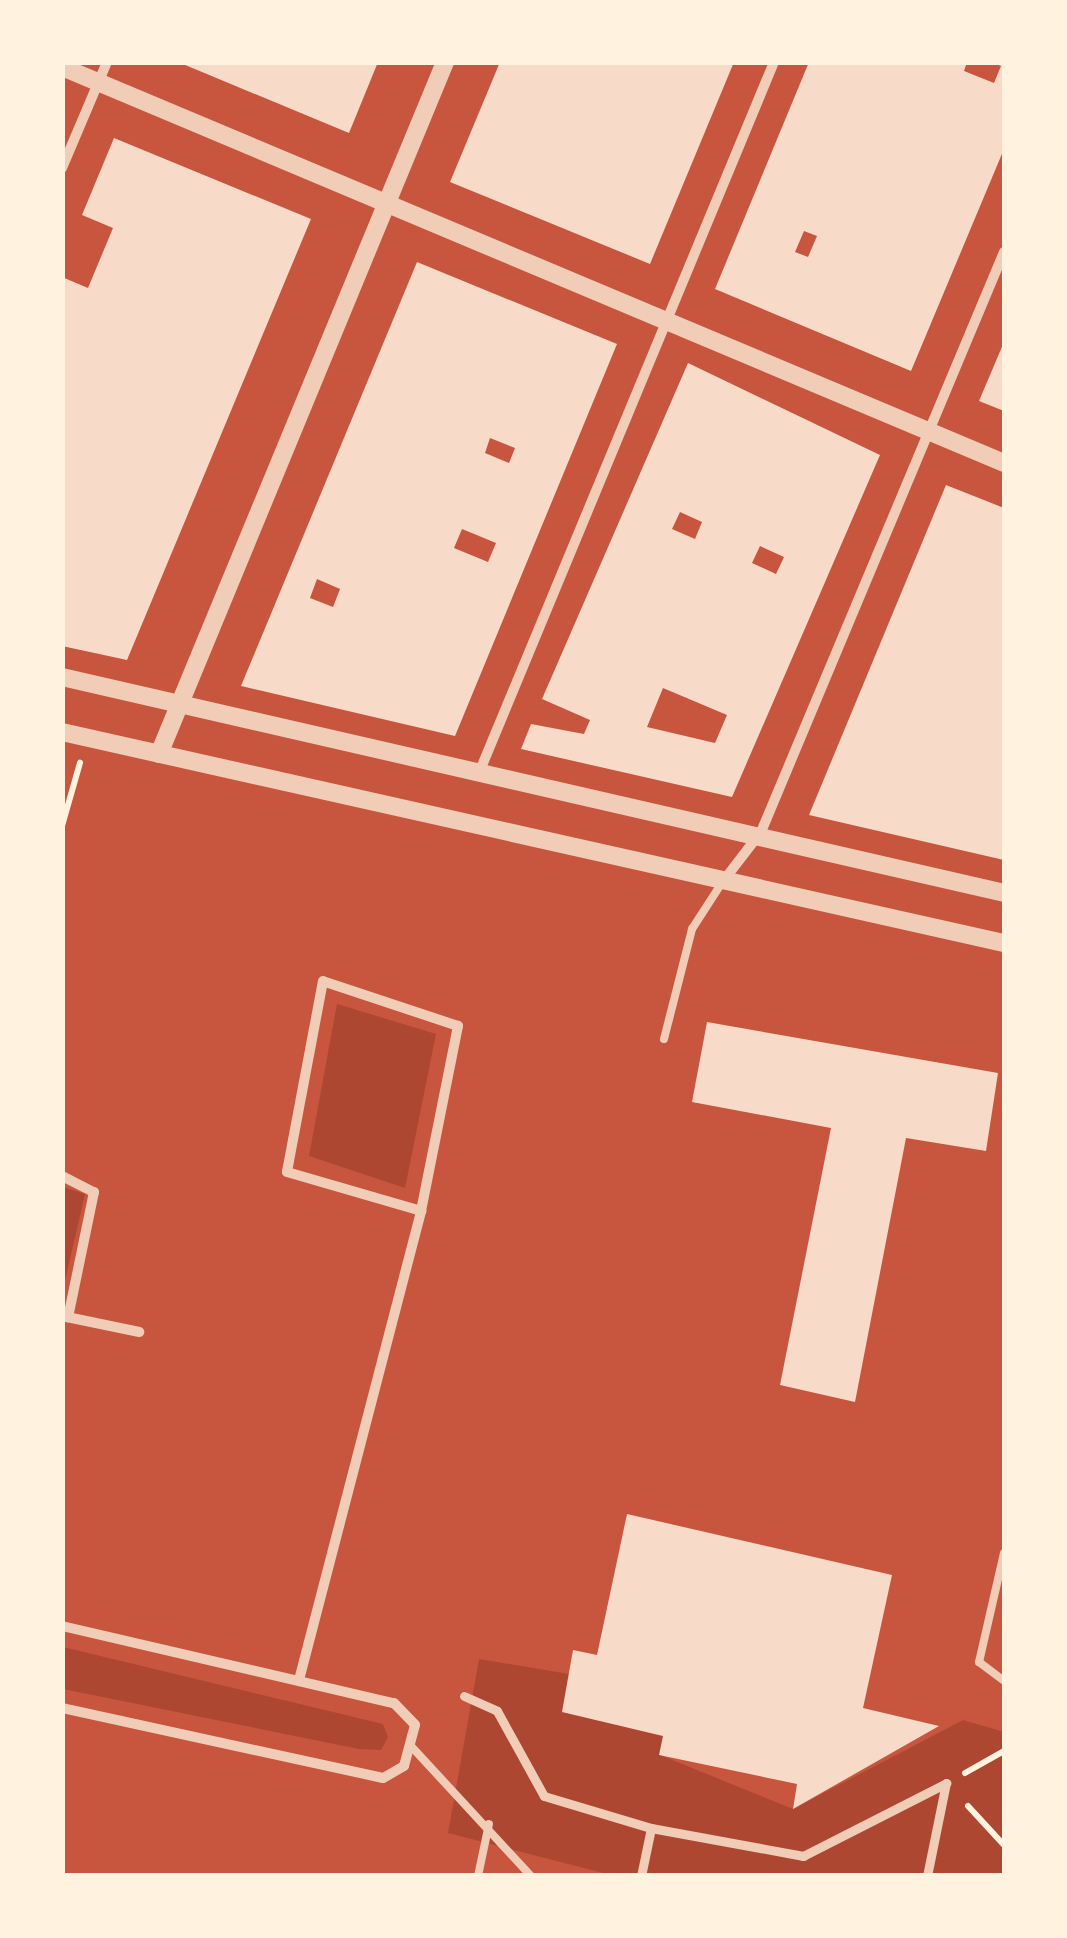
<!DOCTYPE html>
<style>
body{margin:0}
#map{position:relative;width:1067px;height:1938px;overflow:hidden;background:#c8553d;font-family:"Public Sans",sans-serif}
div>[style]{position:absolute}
.green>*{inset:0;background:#ae4732}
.building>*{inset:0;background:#f7dbc8}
.path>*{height:6px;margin:-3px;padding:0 3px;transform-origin:3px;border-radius:3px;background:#fff3e0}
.service>*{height:8px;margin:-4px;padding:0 4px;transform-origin:4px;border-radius:4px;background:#f1ccb7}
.pedestrian>*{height:9px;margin:-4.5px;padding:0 4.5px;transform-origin:4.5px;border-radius:4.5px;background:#f1ccb7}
.minor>*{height:10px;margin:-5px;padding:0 5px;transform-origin:5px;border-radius:5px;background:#f1ccb7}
.tertiary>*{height:18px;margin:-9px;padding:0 9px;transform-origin:9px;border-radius:9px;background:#f1ccb7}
span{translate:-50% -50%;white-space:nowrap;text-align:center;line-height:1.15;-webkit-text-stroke:10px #fff3e0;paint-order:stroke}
.frame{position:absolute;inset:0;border:65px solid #fff3e0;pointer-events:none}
</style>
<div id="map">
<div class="green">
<div style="clip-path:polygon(337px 1004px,436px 1034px,405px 1188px,309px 1156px)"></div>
<div style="clip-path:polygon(63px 1187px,85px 1194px,63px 1289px,62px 1187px)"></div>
<div style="clip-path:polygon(63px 1647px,383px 1724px,388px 1737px,381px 1750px,359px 1749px,63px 1689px)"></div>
<div style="clip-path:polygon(479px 1659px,569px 1674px,562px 1712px,663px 1736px,660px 1755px,793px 1809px,963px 1720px,1004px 1732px,1004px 1875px,611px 1875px,448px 1833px)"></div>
</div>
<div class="building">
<div style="clip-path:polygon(178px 62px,378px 62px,349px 133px)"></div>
<div style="clip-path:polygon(500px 62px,734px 62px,650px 264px,450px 182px)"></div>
<div style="clip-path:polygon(evenodd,809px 62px,967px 62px,964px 71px,994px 83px,1001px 66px,992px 62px,1004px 62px,1004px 149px,911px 371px,715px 289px,809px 62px,804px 231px,817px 236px,808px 257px,795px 252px,804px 231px)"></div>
<div style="clip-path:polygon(114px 138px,311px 219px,127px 660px,62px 646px,62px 277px,88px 288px,113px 228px,82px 215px)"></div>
<div style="clip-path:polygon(evenodd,417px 262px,617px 344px,455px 736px,241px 686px,417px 262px,490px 438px,515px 448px,509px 463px,485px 453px,490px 438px,417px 262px,462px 529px,496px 543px,488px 562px,454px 548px,462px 529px,417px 262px,317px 579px,340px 589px,333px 607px,310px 598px,317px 579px)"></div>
<div style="clip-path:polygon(1004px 342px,1004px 411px,979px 401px)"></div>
<div style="clip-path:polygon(evenodd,688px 363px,880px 455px,732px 797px,521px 749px,531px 724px,584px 734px,590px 720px,542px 699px,688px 363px,680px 512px,702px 522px,695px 539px,672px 529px,680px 512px,688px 363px,760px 546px,784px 557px,776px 574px,752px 563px,760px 546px,688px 363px,663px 688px,727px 715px,715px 743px,647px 727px,663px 688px)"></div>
<div style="clip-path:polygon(946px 485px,1004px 508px,1004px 860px,809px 815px)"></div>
<div style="clip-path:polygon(707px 1022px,998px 1073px,986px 1151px,906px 1138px,855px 1402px,780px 1385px,831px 1128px,692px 1102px)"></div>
<div style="clip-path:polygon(627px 1514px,892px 1575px,863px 1708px,939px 1726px,793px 1809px,797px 1784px,659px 1755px,663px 1736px,562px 1712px,573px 1650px,597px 1655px)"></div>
</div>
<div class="path">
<div style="left:62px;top:826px;width:66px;rotate:-74.1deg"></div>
<div style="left:965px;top:1773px;width:45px;rotate:-29.4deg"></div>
<div style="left:968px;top:1806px;width:53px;rotate:47.3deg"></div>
</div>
<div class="service">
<div style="left:664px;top:1039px;width:114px;rotate:-75.7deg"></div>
<div style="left:692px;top:929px;width:57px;rotate:-57.1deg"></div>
<div style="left:1004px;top:1553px;width:112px;rotate:102.9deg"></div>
<div style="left:979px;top:1662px;width:31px;rotate:37deg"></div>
<div style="left:410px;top:1745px;width:178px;rotate:47.3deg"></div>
<div style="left:478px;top:1876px;width:53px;rotate:-78.1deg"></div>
</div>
<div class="pedestrian">
<div style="left:464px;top:1696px;width:36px;rotate:24deg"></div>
<div style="left:497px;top:1711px;width:97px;rotate:61.1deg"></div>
<div style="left:544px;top:1796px;width:112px;rotate:16.7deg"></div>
<div style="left:651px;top:1828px;width:155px;rotate:10.4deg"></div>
<div style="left:803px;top:1856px;width:161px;rotate:-27deg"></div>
<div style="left:641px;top:1876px;width:49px;rotate:-78.2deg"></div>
<div style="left:927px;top:1876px;width:95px;rotate:-78.5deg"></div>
</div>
<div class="minor">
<div style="left:62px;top:168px;width:115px;rotate:-67deg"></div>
<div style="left:481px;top:768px;width:764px;rotate:-67.46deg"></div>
<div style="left:724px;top:880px;width:61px;rotate:-52.4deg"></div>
<div style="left:761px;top:832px;width:629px;rotate:-67.27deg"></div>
<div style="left:62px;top:1176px;width:36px;rotate:27deg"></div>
<div style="left:94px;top:1192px;width:128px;rotate:101.7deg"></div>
<div style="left:62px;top:1316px;width:79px;rotate:11.7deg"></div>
<div style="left:62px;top:1626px;width:341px;rotate:13.1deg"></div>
<div style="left:394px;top:1703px;width:30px;rotate:46deg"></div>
<div style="left:415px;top:1725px;width:42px;rotate:105deg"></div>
<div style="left:404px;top:1766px;width:24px;rotate:150deg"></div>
<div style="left:383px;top:1778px;width:329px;rotate:-167.7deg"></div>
<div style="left:299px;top:1680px;width:485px;rotate:-75.4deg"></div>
<div style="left:421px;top:1211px;width:189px;rotate:-78.7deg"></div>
<div style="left:458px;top:1026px;width:142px;rotate:-161.6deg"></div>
<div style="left:323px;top:981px;width:194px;rotate:100.7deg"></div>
<div style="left:287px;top:1172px;width:140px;rotate:16.2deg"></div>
</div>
<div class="tertiary">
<div style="left:62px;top:67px;width:1022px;rotate:22.8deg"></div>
<div style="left:62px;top:677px;width:966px;rotate:12.91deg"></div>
<div style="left:62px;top:732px;width:965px;rotate:12.63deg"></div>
<div style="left:159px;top:754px;width:749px;rotate:-67.54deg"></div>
</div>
<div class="frame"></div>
</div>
